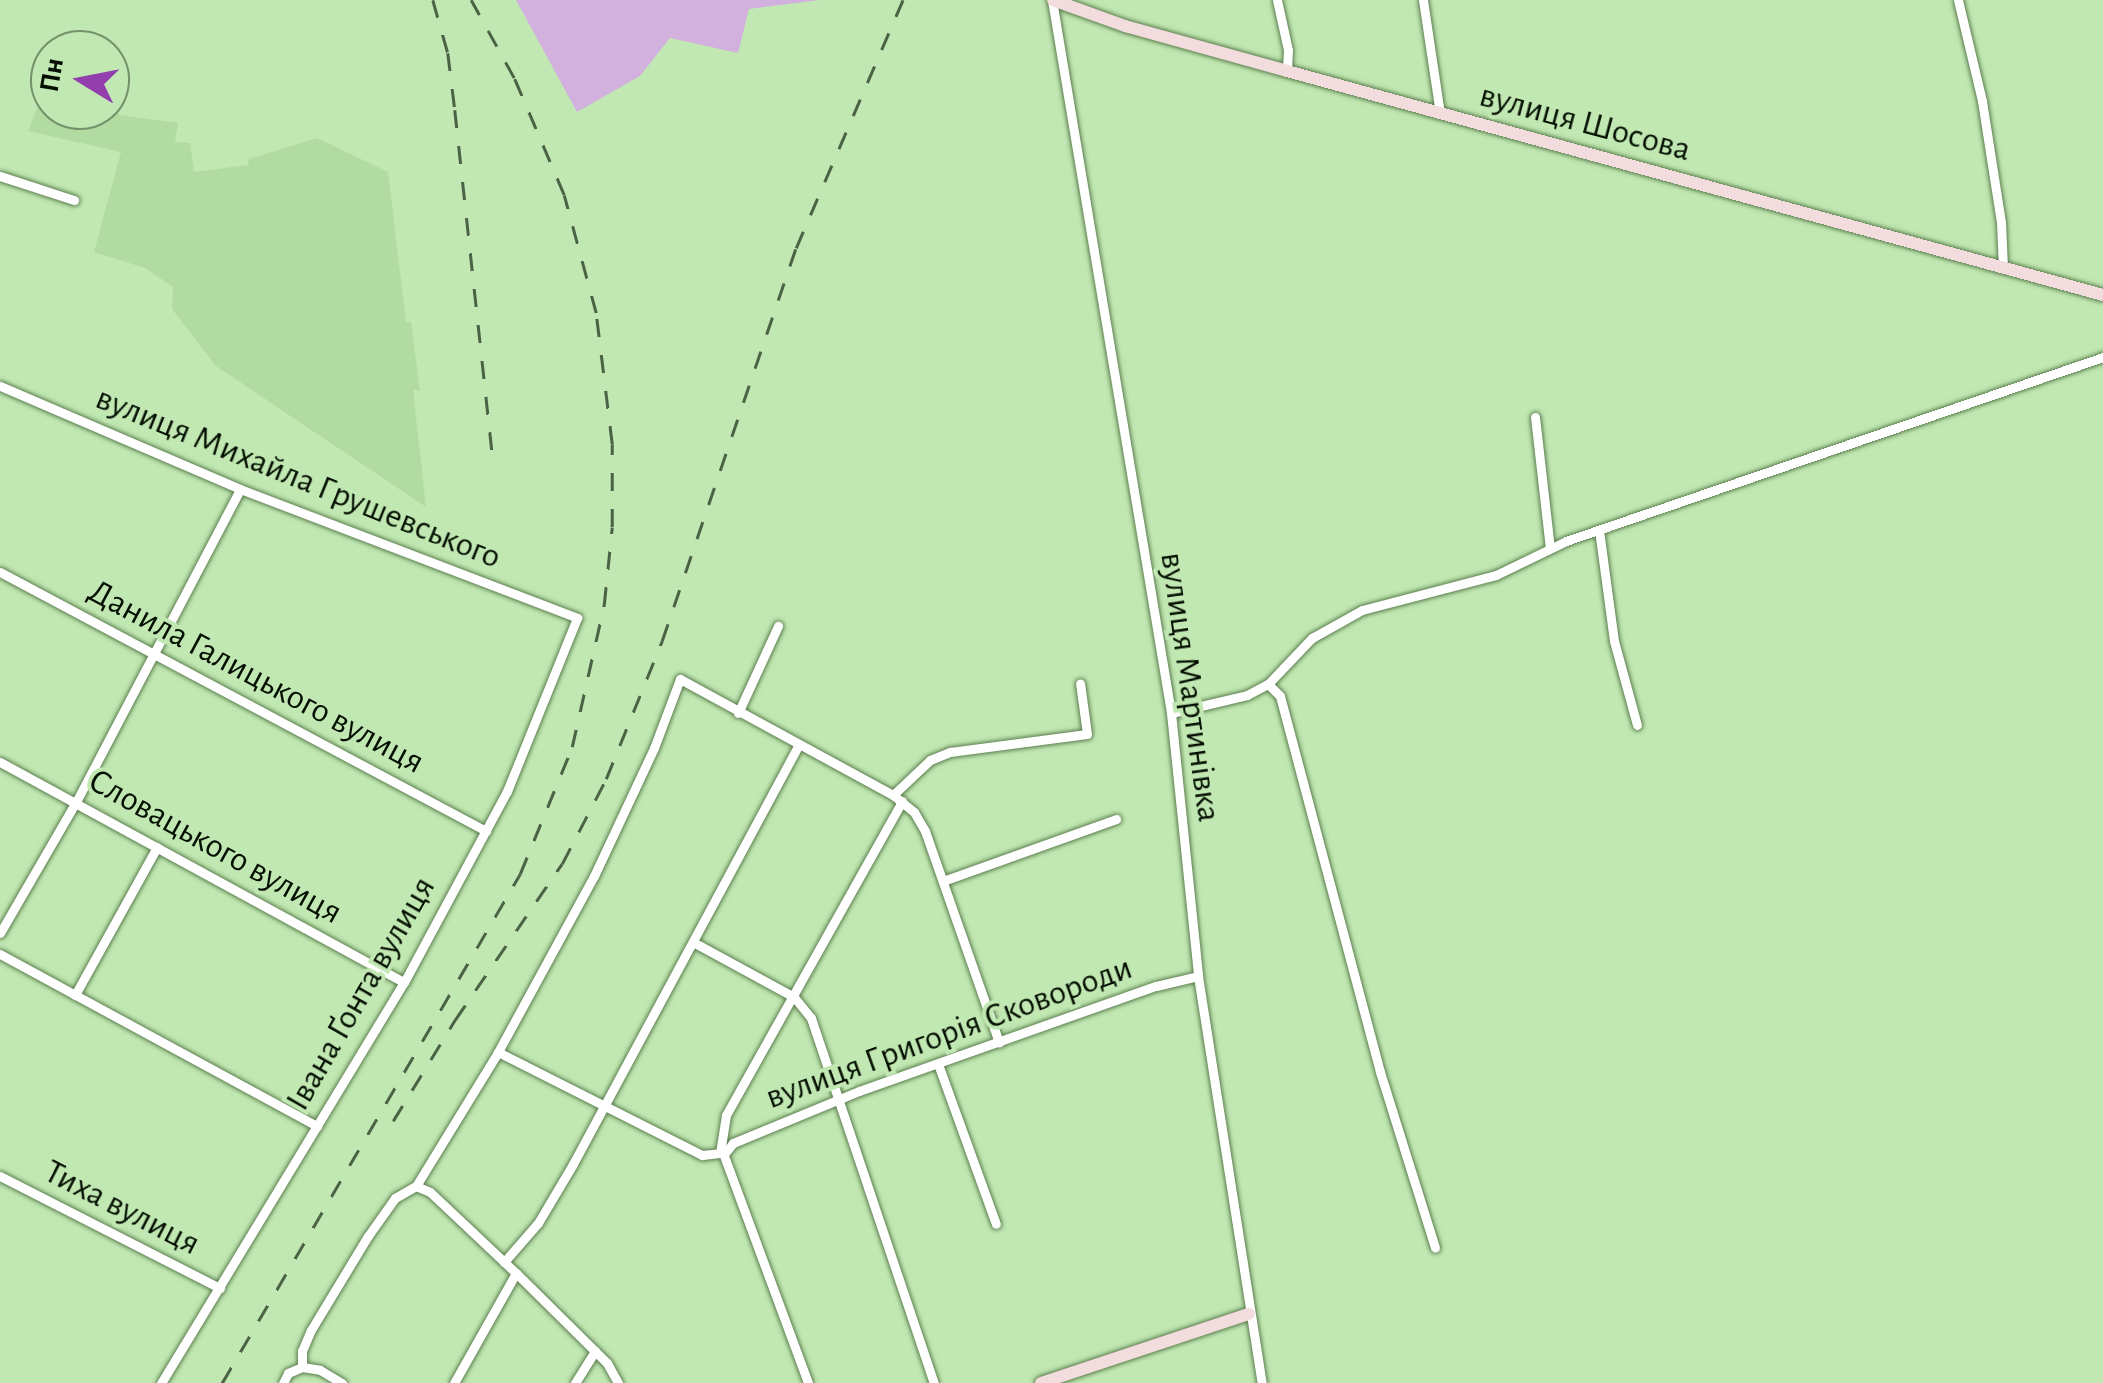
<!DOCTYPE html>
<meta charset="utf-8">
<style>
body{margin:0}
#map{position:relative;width:2103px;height:1383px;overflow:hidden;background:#c1e8b2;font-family:"Alegreya Sans",sans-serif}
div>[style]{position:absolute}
.built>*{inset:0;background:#b1dba1}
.green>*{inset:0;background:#d2b1de}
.roads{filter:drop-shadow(0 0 2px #5c7f4f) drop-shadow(0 0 2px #5c7f4f)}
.street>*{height:9px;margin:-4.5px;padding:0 4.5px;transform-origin:4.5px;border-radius:4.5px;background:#fff}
.secondary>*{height:12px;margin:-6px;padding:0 6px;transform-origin:6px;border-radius:6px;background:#f3dcdd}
.rail>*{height:2.5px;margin-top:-1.25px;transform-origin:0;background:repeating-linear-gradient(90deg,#4c6245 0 18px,transparent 0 36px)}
span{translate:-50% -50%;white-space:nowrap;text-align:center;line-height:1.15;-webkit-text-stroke:8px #c1e8b2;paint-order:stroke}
.street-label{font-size:35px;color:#040f01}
.north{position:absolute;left:30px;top:30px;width:100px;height:100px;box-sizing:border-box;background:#c1e8b2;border:2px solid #75916b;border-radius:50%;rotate:280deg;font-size:28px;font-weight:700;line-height:40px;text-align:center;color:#040f01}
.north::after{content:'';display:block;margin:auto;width:35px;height:45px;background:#923ead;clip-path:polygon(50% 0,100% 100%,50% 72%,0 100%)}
</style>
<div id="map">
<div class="built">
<div style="clip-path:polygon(50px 75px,50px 110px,110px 110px,110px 102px,120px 115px,178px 123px,175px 142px,190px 143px,194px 172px,248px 165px,249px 159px,317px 138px,388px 172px,406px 322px,411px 322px,420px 391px,413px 389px,426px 507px,216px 366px,172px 309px,173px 287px,145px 268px,94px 252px,121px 152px,28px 131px)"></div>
</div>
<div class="green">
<div style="clip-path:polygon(516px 0,820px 0,749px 9px,738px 53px,670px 38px,640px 76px,577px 112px)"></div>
</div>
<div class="roads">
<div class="street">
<div style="left:1052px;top:0;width:723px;rotate:80.52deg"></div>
<div style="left:1171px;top:713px;width:264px;rotate:84.1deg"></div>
<div style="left:1198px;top:976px;width:412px;rotate:81.1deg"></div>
<div style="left:1277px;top:0;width:51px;rotate:77.6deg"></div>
<div style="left:1288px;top:50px;width:21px;rotate:93deg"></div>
<div style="left:1423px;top:0;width:115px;rotate:81.5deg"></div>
<div style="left:1958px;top:0;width:104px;rotate:76.6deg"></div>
<div style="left:1982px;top:101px;width:122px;rotate:81.1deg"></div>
<div style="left:2001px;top:222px;width:45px;rotate:87.5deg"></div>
<div style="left:0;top:176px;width:78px;rotate:18deg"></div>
<div style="left:0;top:386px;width:261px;rotate:23.2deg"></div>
<div style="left:240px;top:489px;width:361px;rotate:20.9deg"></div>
<div style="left:577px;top:618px;width:187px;rotate:112deg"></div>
<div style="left:507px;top:791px;width:217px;rotate:118.3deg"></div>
<div style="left:404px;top:982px;width:469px;rotate:121.2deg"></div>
<div style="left:1535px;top:417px;width:132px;rotate:83.5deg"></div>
<div style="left:1599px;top:530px;width:112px;rotate:82.3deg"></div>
<div style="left:1614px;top:641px;width:87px;rotate:74.7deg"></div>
<div style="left:0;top:572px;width:551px;rotate:28.05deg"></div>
<div style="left:1268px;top:684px;width:17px;rotate:45deg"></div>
<div style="left:1280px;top:696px;width:389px;rotate:75.1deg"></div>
<div style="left:1380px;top:1072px;width:184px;rotate:72.6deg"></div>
<div style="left:738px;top:713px;width:96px;rotate:-65.3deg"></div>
<div style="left:1171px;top:713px;width:78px;rotate:-13.3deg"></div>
<div style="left:1247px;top:695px;width:24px;rotate:-28deg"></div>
<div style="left:1268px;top:684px;width:64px;rotate:-46.3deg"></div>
<div style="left:1312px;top:638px;width:57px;rotate:-29.2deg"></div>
<div style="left:1362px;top:610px;width:138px;rotate:-14.6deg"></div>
<div style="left:1496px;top:575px;width:78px;rotate:-25.9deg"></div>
<div style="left:1566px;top:541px;width:568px;rotate:-18.91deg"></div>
<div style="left:0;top:762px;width:460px;rotate:28.6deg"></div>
<div style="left:893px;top:795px;width:51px;rotate:-43.4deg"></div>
<div style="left:930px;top:760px;width:22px;rotate:-22deg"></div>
<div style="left:950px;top:752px;width:138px;rotate:-7.5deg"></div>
<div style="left:1087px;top:734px;width:51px;rotate:-97.8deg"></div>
<div style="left:943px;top:881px;width:184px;rotate:-19.7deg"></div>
<div style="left:0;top:933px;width:151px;rotate:-59.9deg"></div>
<div style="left:76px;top:802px;width:353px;rotate:-62.3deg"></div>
<div style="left:693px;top:942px;width:115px;rotate:28.6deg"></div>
<div style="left:794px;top:997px;width:27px;rotate:51deg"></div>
<div style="left:811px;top:1018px;width:385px;rotate:71.4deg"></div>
<div style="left:0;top:954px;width:361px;rotate:28.5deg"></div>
<div style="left:75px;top:995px;width:169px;rotate:-61deg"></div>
<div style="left:498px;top:1052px;width:229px;rotate:26.8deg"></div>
<div style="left:702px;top:1155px;width:18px;rotate:-6deg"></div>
<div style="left:938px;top:1064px;width:170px;rotate:70.1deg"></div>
<div style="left:720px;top:1153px;width:38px;rotate:-81deg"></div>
<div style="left:726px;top:1115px;width:360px;rotate:-60.7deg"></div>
<div style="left:723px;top:1153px;width:245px;rotate:69.7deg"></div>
<div style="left:725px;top:1153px;width:13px;rotate:-51deg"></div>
<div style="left:733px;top:1143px;width:136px;rotate:-22.4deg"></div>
<div style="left:859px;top:1091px;width:315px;rotate:-19.5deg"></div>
<div style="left:1156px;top:986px;width:43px;rotate:-13.4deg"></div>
<div style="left:0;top:1176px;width:247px;rotate:27deg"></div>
<div style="left:416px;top:1186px;width:157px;rotate:-58.5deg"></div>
<div style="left:498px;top:1052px;width:200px;rotate:-61.4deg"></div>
<div style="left:594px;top:876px;width:141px;rotate:-64.9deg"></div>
<div style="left:654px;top:748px;width:74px;rotate:-69.4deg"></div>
<div style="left:680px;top:679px;width:243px;rotate:28.6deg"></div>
<div style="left:893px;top:795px;width:27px;rotate:39deg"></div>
<div style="left:914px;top:812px;width:22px;rotate:60deg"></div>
<div style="left:925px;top:831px;width:224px;rotate:70.7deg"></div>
<div style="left:504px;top:1262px;width:52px;rotate:-48.9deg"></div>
<div style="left:538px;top:1223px;width:69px;rotate:-59.3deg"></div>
<div style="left:573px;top:1164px;width:474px;rotate:-61.7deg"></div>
<div style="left:302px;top:1367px;width:16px;rotate:-90deg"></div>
<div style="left:302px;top:1351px;width:23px;rotate:-67deg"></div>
<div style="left:311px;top:1330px;width:110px;rotate:-58.8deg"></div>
<div style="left:368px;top:1236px;width:47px;rotate:-54.6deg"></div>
<div style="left:395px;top:1198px;width:24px;rotate:-30deg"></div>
<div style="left:416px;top:1186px;width:15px;rotate:23deg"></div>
<div style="left:430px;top:1192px;width:118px;rotate:43.3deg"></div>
<div style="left:516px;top:1273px;width:128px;rotate:44.7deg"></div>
<div style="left:607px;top:1363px;width:23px;rotate:61deg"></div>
<div style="left:283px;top:1383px;width:11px;rotate:-63deg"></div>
<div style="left:288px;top:1373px;width:15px;rotate:-23deg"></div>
<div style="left:302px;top:1367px;width:18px;rotate:9deg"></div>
<div style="left:320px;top:1370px;width:26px;rotate:31deg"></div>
<div style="left:454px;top:1383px;width:126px;rotate:-60.6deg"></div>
<div style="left:575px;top:1383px;width:38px;rotate:-58deg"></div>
</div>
<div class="secondary">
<div style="left:1053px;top:0;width:77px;rotate:19.9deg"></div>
<div style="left:1125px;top:26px;width:168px;rotate:15.5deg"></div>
<div style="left:1287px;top:71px;width:846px;rotate:15.35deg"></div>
<div style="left:1041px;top:1383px;width:219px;rotate:-18.4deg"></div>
</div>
</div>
<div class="rail">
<div style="left:433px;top:0;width:55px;rotate:74.2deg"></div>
<div style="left:448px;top:53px;width:57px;rotate:83deg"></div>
<div style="left:455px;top:110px;width:349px;rotate:83.8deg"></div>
<div style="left:393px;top:1121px;width:119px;rotate:-58.5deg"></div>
<div style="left:455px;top:1020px;width:189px;rotate:-55.6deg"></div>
<div style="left:562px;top:864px;width:96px;rotate:-62.6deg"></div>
<div style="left:606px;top:779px;width:149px;rotate:-67.9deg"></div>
<div style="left:662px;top:641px;width:415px;rotate:-71.2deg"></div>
<div style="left:796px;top:248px;width:270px;rotate:-66.7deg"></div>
<div style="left:222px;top:1383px;width:590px;rotate:-59.65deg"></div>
<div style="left:520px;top:874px;width:137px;rotate:-67.7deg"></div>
<div style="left:572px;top:747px;width:146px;rotate:-77.3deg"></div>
<div style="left:604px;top:605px;width:78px;rotate:-84.1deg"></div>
<div style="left:612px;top:527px;width:83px;rotate:-90deg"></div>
<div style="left:612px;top:444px;width:132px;rotate:-97deg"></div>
<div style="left:596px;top:313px;width:122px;rotate:-105.2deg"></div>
<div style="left:564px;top:195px;width:127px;rotate:-113.1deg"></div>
<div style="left:514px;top:78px;width:89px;rotate:-118.9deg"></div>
</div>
<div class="street-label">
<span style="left:1585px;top:123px;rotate:15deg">вулиця Шосова</span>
<span style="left:298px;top:478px;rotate:22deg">вулиця Михайла Грушевського</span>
<span style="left:256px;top:677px;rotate:28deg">Данила Галицького вулиця</span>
<span style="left:1190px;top:687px;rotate:82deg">вулиця Мартинівка</span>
<span style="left:215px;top:847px;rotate:29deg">Словацького вулиця</span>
<span style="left:361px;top:994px;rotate:-60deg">Івана Ґонта вулиця</span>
<span style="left:949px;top:1033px;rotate:-20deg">вулиця Григорія Сковороди</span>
<span style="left:122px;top:1208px;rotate:27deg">Тиха вулиця</span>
</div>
<div class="north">Пн</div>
</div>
